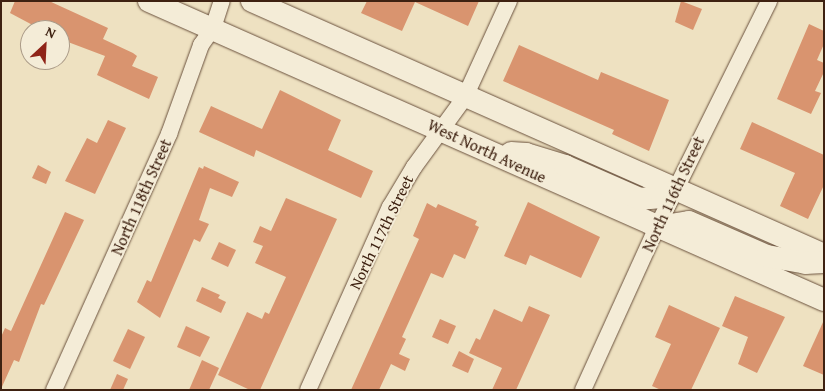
<!DOCTYPE html>
<html>
<head>
<meta charset="utf-8">
<style>
  body { margin:0 }
  #map { position:relative; width:825px; height:391px; overflow:hidden; background:#eee1c1; font-family:"Gentium Book Plus",serif }
  div>[style] { position:absolute }
  [style*='--x'] { left:calc(var(--x)*1px); top:calc(var(--y)*1px); width:calc(var(--w)*1px); rotate:calc(var(--a)*1deg) }
  .building>* { inset:0; background:#d9946f }
  .roads { filter:drop-shadow(0 0 1px #6a513d) drop-shadow(0 0 1px #6a513d) }
  .street>* { height:16px; margin:-8px; padding:0 8px; transform-origin:8px; border-radius:8px; background:#f4ecd7 }
  .secondary>* { height:22px; margin:-11px; padding:0 11px; transform-origin:11px; border-radius:11px; background:#f4ecd7 }
  span { translate:-50% -50%; white-space:nowrap; text-align:center; line-height:1.15; -webkit-text-stroke:4px #f4ecd7; paint-order:stroke }
  .street-label { font-size:16px; color:#3e2111 }
  .frame { position:absolute; inset:0; border:2px solid #3e2111; pointer-events:none }
  .north { position:absolute; left:20px; top:20px; width:50px; height:50px; box-sizing:border-box; background:#f4ecd7; border:1px solid #ab9b88; border-radius:50%; rotate:25deg; font-size:14px; font-weight:700; line-height:20px; text-align:center; color:#3e2111 }
  .north::after { content:''; display:block; margin:auto; width:18px; height:22px; background:#8f2418; clip-path:polygon(50% 0,100% 100%,50% 72%,0 100%) }
</style>
</head>
<body>
<div id="map">
  <div class="building">
    <i style="clip-path:polygon(15px 1px,49px 1px,108px 28px,103px 39px,133px 53px,137px 56px,132px 66px,158px 77px,149px 99px,97px 75px,105px 56px,60px 39px,60px 30px,42px 30px,10px 13px)"></i>
    <i style="clip-path:polygon(367px 1px,479px 1px,468px 26px,415px 2px,402px 31px,361px 13px)"></i>
    <i style="clip-path:polygon(681px 1px,702px 9px,693px 30px,675px 22px)"></i>
    <i style="clip-path:polygon(809px 24px,824px 31px,824px 44px,817px 60px,824px 63px,824px 72px,815px 91px,821px 93px,811px 114px,777px 99px)"></i>
    <i style="clip-path:polygon(519px 45px,598px 80px,601px 72px,669px 100px,649px 151px,612px 134px,614px 130px,503px 81px)"></i>
    <i style="clip-path:polygon(280px 90px,341px 120px,328px 150px,373px 171px,361px 198px,256px 150px,254px 157px,199px 132px,211px 106px,262px 129px)"></i>
    <i style="clip-path:polygon(108px 120px,126px 128px,95px 194px,65px 181px,87px 138px,97px 143px)"></i>
    <i style="clip-path:polygon(752px 122px,824px 155px,824px 185px,808px 219px,780px 206px,795px 173px,740px 149px)"></i>
    <i style="clip-path:polygon(38px 165px,51px 172px,46px 184px,32px 178px)"></i>
    <i style="clip-path:polygon(204px 166px,239px 182px,232px 197px,210px 188px,199px 220px,209px 224px,200px 242px,194px 239px,160px 318px,137px 302px,147px 280px,151px 282px,199px 167px,203px 169px)"></i>
    <i style="clip-path:polygon(286px 198px,337px 219px,260px 390px,250px 390px,218px 375px,247px 312px,262px 319px,265px 312px,269px 314px,286px 277px,255px 263px,263px 246px,253px 242px,260px 226px,271px 231px)"></i>
    <i style="clip-path:polygon(528px 202px,600px 237px,581px 278px,530px 255px,526px 265px,504px 256px)"></i>
    <i style="clip-path:polygon(427px 203px,436px 208px,438px 204px,477px 221px,475px 225px,479px 227px,465px 259px,454px 254px,443px 278px,431px 273px,402px 337px,406px 339px,399px 354px,410px 359px,405px 371px,391px 364px,379px 390px,351px 390px,419px 239px,413px 236px)"></i>
    <i style="clip-path:polygon(65px 212px,84px 220px,44px 305px,41px 304px,19px 362px,14px 360px,1px 389px,1px 337px,5px 328px,11px 331px)"></i>
    <i style="clip-path:polygon(219px 242px,236px 250px,228px 267px,211px 259px)"></i>
    <i style="clip-path:polygon(202px 287px,220px 295px,218px 298px,226px 302px,221px 313px,196px 301px)"></i>
    <i style="clip-path:polygon(735px 296px,785px 317px,757px 373px,738px 364px,748px 337px,722px 326px)"></i>
    <i style="clip-path:polygon(669px 305px,720px 328px,691px 390px,661px 390px,652px 386px,671px 344px,655px 337px)"></i>
    <i style="clip-path:polygon(529px 306px,550px 315px,516px 390px,492px 390px,502px 368px,469px 353px,476px 338px,480px 340px,494px 309px,522px 322px)"></i>
    <i style="clip-path:polygon(440px 319px,456px 326px,448px 344px,432px 337px)"></i>
    <i style="clip-path:polygon(824px 320px,824px 375px,803px 366px)"></i>
    <i style="clip-path:polygon(186px 326px,210px 337px,200px 357px,177px 347px)"></i>
    <i style="clip-path:polygon(128px 329px,145px 337px,130px 369px,113px 361px)"></i>
    <i style="clip-path:polygon(459px 351px,474px 359px,468px 373px,452px 366px)"></i>
    <i style="clip-path:polygon(202px 360px,219px 368px,209px 390px,189px 390px)"></i>
    <i style="clip-path:polygon(117px 374px,128px 379px,123px 390px,110px 390px)"></i>
  </div>
  <div class="roads">
    <div class="street">
      <i style="--x:54;--y:390;--w:281;--a:-65.8"></i>
      <i style="--x:169;--y:134;--w:95;--a:-70.2"></i>
      <i style="--x:201;--y:45;--w:21;--a:-55"></i>
      <i style="--x:213;--y:28;--w:28;--a:-72"></i>
      <i style="--x:308;--y:390;--w:201;--a:-65.9"></i>
      <i style="--x:390;--y:207;--w:47;--a:-59"></i>
      <i style="--x:414;--y:167;--w:87;--a:-53.9"></i>
      <i style="--x:465;--y:97;--w:106;--a:-65.4"></i>
      <i style="--x:583;--y:390;--w:179;--a:-65.6"></i>
      <i style="--x:657;--y:227;--w:252;--a:-63.6"></i>
    </div>
    <div class="secondary">
      <i style="--x:149;--y:1;--w:738;--a:23.89"></i>
      <i style="--x:252;--y:1;--w:626;--a:23.94"></i>
      <i style="--x:511;--y:153;--w:15;--a:4"></i>
      <i style="--x:526;--y:154;--w:41;--a:17.1"></i>
      <i style="--x:565;--y:166;--w:82;--a:23.7"></i>
      <i style="--x:640;--y:199;--w:22;--a:-5"></i>
      <i style="--x:662;--y:197;--w:15;--a:-28"></i>
      <i style="--x:658;--y:227;--w:31;--a:-9"></i>
      <i style="--x:689;--y:222;--w:85;--a:23.6"></i>
      <i style="--x:767;--y:256;--w:39;--a:10"></i>
      <i style="--x:805;--y:263;--w:19;--a:-3"></i>
    </div>
  </div>
  <div class="street-label">
    <span style="left:487px;top:151px;rotate:25deg">West North Avenue</span>
    <span style="left:673px;top:194px;rotate:-65deg">North 116th Street</span>
    <span style="left:141px;top:197px;rotate:-66deg">North 118th Street</span>
    <span style="left:381px;top:232px;rotate:-64deg">North 117th Street</span>
  </div>
  <div class="frame"></div>
  <div class="north">N</div>
</div>
</body>
</html>
